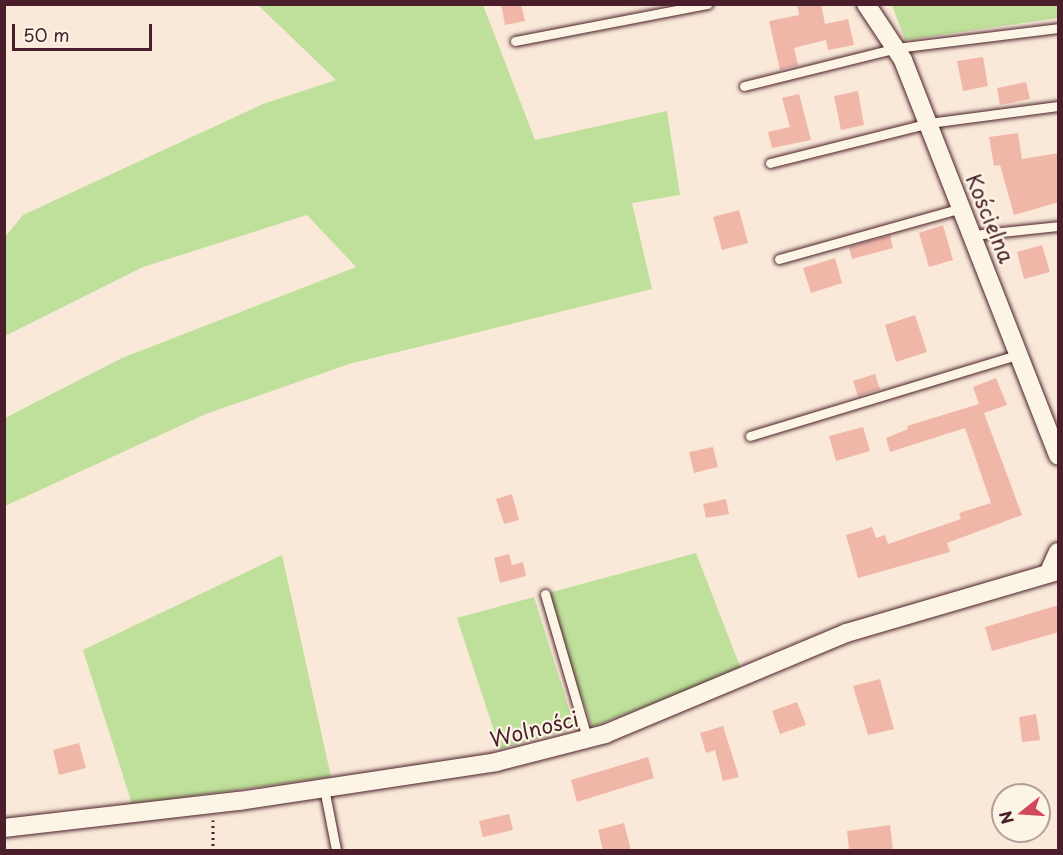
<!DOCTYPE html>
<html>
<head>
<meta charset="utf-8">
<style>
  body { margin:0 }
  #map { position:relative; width:1063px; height:855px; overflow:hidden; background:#fae9d9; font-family:"Playpen Sans",sans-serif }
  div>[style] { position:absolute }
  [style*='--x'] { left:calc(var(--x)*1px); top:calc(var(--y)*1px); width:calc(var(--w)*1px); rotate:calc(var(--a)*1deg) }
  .green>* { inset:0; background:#bee09a }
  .building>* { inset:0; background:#f0b7a9 }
  .path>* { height:3px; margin-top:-1.5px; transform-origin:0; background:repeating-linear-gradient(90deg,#4a1f2b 0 1.5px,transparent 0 6px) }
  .roads { filter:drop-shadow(0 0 2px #4a1f2b) drop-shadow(0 0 2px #4a1f2b) }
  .lane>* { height:9px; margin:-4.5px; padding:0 4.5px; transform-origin:4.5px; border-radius:4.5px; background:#fcf5e5 }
  .street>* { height:18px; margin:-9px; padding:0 9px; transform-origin:9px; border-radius:9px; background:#fcf5e5 }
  span { translate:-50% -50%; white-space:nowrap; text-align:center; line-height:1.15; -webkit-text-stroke:4.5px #fcf5e5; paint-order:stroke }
  .street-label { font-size:21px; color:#4a1f2b }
  .frame { position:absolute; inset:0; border:6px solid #4a1f2b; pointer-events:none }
  .north { position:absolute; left:991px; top:783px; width:60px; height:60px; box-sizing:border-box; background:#fcf5e5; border:2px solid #b59f9b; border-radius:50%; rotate:253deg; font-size:16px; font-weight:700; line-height:24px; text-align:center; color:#4a1f2b }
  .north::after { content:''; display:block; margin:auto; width:21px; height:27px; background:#d1495b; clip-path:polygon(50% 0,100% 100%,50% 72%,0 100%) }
  .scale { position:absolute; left:12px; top:24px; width:140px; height:27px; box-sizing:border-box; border:3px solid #4a1f2b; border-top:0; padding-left:8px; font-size:18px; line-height:21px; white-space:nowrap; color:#4a1f2b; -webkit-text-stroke:4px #fcf5e5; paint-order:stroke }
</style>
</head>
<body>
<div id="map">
  <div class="green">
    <i style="clip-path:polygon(258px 5px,483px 5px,535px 140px,667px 111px,680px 195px,632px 203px,652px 289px,349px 364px,206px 414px,5px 506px,5px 418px,122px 358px,356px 267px,307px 215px,143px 267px,5px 336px,5px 237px,23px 215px,263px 104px,336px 80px)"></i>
    <i style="clip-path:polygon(892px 5px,1058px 5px,1058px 18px,905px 40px)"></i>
    <i style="clip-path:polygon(696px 553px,741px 669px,592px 727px,545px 594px)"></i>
    <i style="clip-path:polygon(282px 555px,331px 777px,132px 804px,83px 650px)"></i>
    <i style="clip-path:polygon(534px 597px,575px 728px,500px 749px,457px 618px)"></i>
  </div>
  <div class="building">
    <i style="clip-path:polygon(501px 4px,521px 4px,525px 21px,505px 25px)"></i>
    <i style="clip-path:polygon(797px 4px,821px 4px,825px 24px,848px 19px,854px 45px,828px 50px,826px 40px,794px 48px,798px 65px,780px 70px,769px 21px,799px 15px)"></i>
    <i style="clip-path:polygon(983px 57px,988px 86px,963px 91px,957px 61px)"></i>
    <i style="clip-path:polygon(1026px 82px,1030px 99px,1000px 105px,997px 88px)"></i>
    <i style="clip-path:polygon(858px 91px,864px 125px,841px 130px,834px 96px)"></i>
    <i style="clip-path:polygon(799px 94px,811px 140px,772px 148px,768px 132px,790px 127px,782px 98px)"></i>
    <i style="clip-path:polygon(1018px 133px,1022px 159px,1059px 153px,1059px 202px,1014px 215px,1000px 165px,994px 166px,989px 137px)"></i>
    <i style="clip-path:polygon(739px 210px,748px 243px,722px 250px,713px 217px)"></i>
    <i style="clip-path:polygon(943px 225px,953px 260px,929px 267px,919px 233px)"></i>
    <i style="clip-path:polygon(890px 235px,893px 248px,852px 259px,849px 247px)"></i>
    <i style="clip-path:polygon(1042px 245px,1050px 272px,1024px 279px,1017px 252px)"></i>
    <i style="clip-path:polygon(835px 258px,842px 283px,811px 293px,803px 268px)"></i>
    <i style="clip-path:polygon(915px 315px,927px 352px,896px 362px,885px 325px)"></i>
    <i style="clip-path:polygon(875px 374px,880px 389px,858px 396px,853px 381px)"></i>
    <i style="clip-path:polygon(996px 378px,1007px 405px,984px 413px,1022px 515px,947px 543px,950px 552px,858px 578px,846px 535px,872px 527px,876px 538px,885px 535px,888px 544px,961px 519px,959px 513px,991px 503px,965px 428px,890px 452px,886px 438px,908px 429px,907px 426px,979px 404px,973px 387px)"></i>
    <i style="clip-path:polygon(863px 427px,870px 451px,836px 461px,829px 436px)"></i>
    <i style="clip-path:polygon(713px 447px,718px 467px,694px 473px,689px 452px)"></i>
    <i style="clip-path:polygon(512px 494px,519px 520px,504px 524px,496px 499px)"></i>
    <i style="clip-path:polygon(726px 499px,729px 514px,706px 518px,703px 504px)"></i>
    <i style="clip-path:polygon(509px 554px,512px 565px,523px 562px,526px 576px,500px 583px,494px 558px)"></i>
    <i style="clip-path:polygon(1059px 605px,1059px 632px,992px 651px,985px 627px)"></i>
    <i style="clip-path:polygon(880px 679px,894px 729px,868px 735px,853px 686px)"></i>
    <i style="clip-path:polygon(797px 702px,806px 725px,780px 734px,772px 711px)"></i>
    <i style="clip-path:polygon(1036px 714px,1040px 740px,1022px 742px,1019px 717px)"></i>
    <i style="clip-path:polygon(723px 726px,739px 777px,723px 781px,715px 750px,706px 753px,700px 733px)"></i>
    <i style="clip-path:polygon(79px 743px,86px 768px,59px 775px,53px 750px)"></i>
    <i style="clip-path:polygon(648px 757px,654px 778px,577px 802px,571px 780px)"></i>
    <i style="clip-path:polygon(509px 814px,513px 830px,483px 837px,479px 821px)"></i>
    <i style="clip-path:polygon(624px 823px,631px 850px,603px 850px,598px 830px)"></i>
    <i style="clip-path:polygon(890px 825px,893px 850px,849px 850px,847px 831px)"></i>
  </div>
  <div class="path">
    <i style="--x:213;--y:820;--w:30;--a:90"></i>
  </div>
  <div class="roads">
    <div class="lane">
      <i style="--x:515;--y:41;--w:196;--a:-10.9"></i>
      <i style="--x:744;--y:86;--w:157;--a:-14"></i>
      <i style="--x:896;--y:48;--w:163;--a:-7"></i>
      <i style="--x:770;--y:163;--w:164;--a:-14.1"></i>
      <i style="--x:929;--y:123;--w:130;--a:-7.5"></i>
      <i style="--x:973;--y:235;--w:85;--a:-6"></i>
      <i style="--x:779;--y:259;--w:190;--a:-15.6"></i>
      <i style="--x:750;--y:436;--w:282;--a:-16.9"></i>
      <i style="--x:545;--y:594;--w:150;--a:73.7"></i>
      <i style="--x:324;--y:788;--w:63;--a:79"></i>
    </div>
    <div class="street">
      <i style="--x:866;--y:4;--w:67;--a:56.5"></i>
      <i style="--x:903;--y:60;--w:425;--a:68.6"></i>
      <i style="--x:1049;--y:572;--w:22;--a:-66"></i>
      <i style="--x:4;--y:828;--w:237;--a:-6.6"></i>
      <i style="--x:239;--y:801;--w:260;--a:-8.6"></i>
      <i style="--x:496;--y:762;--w:113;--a:-14.4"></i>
      <i style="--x:605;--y:734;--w:261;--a:-22.7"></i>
      <i style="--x:846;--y:633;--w:221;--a:-16.3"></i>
    </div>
  </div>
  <div class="street-label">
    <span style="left:991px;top:218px;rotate:68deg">Kościelna</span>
    <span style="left:534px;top:728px;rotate:-14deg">Wolności</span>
  </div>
  <div class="frame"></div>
  <div class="north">N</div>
  <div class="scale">50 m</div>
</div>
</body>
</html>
